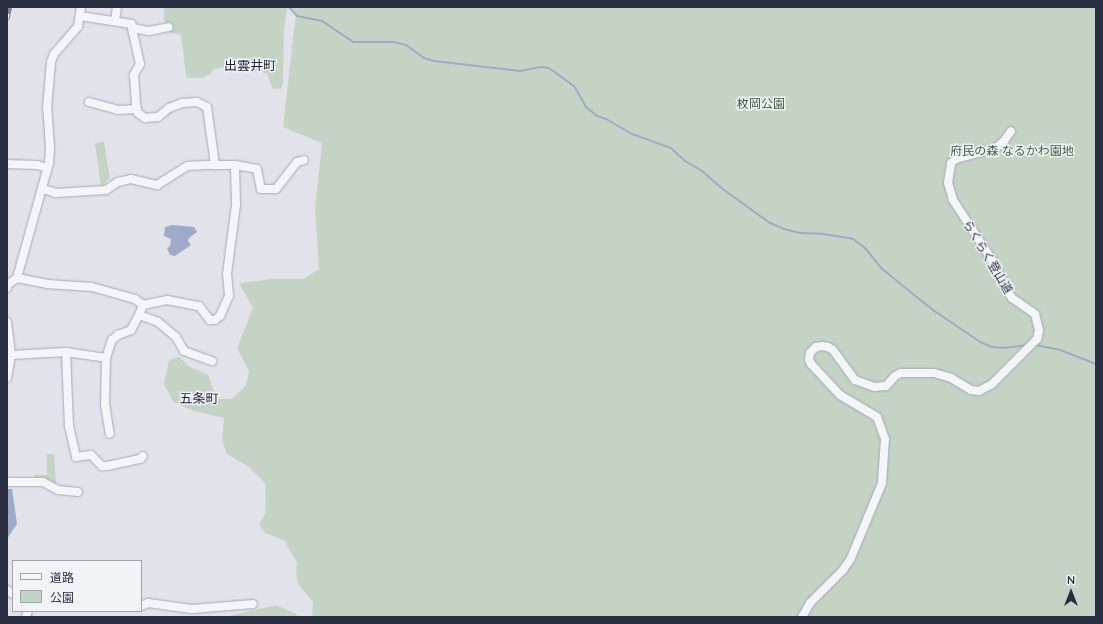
<!DOCTYPE html>
<html>
<head>
<meta charset="utf-8">
<style>
  body { margin:0 }
  #map { position:relative; width:1103px; height:624px; overflow:hidden; background:#e2e3ea; font-family:Quicksand,"Noto Sans JP",sans-serif }
  div>[style] { position:absolute }
  [style*='--x'] { left:calc(var(--x)*1px); top:calc(var(--y)*1px); width:calc(var(--w)*1px); rotate:calc(var(--a)*1deg) }
  .green>* { inset:0; background:#c4d3c3 }
  .water>* { inset:0; background:#9eaac8 }
  .stream>* { height:2px; margin:-1px; padding:0 1px; transform-origin:1px; border-radius:1px; background:#9eaac8 }
  .roads { filter:drop-shadow(0 0 1px #a7a9b4) drop-shadow(0 0 1px #a7a9b4) }
  .minor>* { height:8px; margin:-4px; padding:0 4px; transform-origin:4px; border-radius:4px; background:#f4f5f8 }
  .rail>* { height:3.5px; margin-top:-1.75px; transform-origin:0; background:repeating-linear-gradient(90deg,#f1f3f7 0 6px,#7c8093 0 12px); box-sizing:border-box; border-block:1px solid #7c8093 }
  span { translate:-50% -50%; white-space:nowrap; text-align:center; line-height:1.15; -webkit-text-stroke:3px #f1f3f7; paint-order:stroke }
  .park-label { font-size:12px; color:#385c39 }
  .street-label { font-size:12px; color:#2a2e41 }
  .neighbourhood-label { font-size:13px; color:#1c1f32 }
  .frame { position:absolute; inset:0; border:8px solid #2a2e41; pointer-events:none }
  .legend { position:absolute; left:12px; top:560px; width:130px; height:52px; box-sizing:border-box; background:#f1f3f7; border:1px solid #a1a4ae; margin:0; padding:5px 7px; list-style:none; font-size:12px; color:#2a2e41 }
  .legend li { display:flex; align-items:center; gap:8px; height:20px }
  .legend b { width:20px; border:1px solid #a1a4ae }
  .north { position:absolute; left:1051px; top:572px; width:40px; height:40px; -webkit-text-stroke:3px #f1f3f7; paint-order:stroke; rotate:0deg; font-size:11px; font-weight:700; line-height:16px; text-align:center; color:#2a2e41 }
  .north::after { content:''; display:block; margin:auto; width:14px; height:18px; background:#2a2e41; clip-path:polygon(50% 0,100% 100%,50% 72%,0 100%) }
</style>
</head>
<body>
<div id="map">
  <div class="green">
    <i style="clip-path:polygon(164px 7px,287px 7px,284px 31px,283px 84px,281px 88px,273px 89px,267px 74px,261px 71px,240px 71px,234px 66px,213px 69px,211px 74px,202px 78px,188px 78px,186px 76px,181px 35px,169px 32px,164px 19px)"></i>
    <i style="clip-path:polygon(291px 7px,1096px 7px,1096px 617px,312px 617px,313px 602px,298px 584px,296px 571px,297px 563px,285px 541px,265px 533px,259px 524px,265px 514px,266px 495px,265px 483px,249px 467px,227px 454px,222px 440px,224px 418px,194px 411px,173px 402px,164px 384px,169px 360px,179px 357px,190px 367px,208px 375px,217px 399px,232px 399px,246px 385px,249px 371px,237px 348px,253px 308px,239px 283px,272px 279px,303px 279px,319px 269px,315px 208px,322px 143px,283px 127px,296px 13px)"></i>
    <i style="clip-path:polygon(104px 142px,110px 178px,101px 187px,95px 143px)"></i>
    <i style="clip-path:polygon(47px 454px,54px 454px,56px 485px,35px 481px,34px 475px,47px 475px)"></i>
    <i style="clip-path:polygon(276px 605px,296px 614px,298px 617px,225px 617px)"></i>
  </div>
  <div class="water">
    <i style="clip-path:polygon(172px 225px,194px 227px,197px 232px,189px 238px,188px 241px,191px 245px,175px 256px,170px 255px,167px 248px,170px 246px,171px 239px,164px 236px,165px 227px)"></i>
    <i style="clip-path:polygon(7px 489px,12px 489px,17px 524px,7px 539px)"></i>
  </div>
  <div class="stream">
    <i style="--x:289;--y:7;--w:12;--a:48"></i>
    <i style="--x:297;--y:16;--w:25;--a:11"></i>
    <i style="--x:322;--y:21;--w:37;--a:34"></i>
    <i style="--x:353;--y:42;--w:41;--a:0"></i>
    <i style="--x:394;--y:42;--w:12;--a:14"></i>
    <i style="--x:406;--y:45;--w:22;--a:36"></i>
    <i style="--x:424;--y:58;--w:10;--a:17"></i>
    <i style="--x:434;--y:61;--w:87;--a:6.6"></i>
    <i style="--x:520;--y:71;--w:21;--a:-11"></i>
    <i style="--x:541;--y:67;--w:8;--a:7"></i>
    <i style="--x:549;--y:68;--w:31;--a:36"></i>
    <i style="--x:574;--y:86;--w:24;--a:60"></i>
    <i style="--x:586;--y:107;--w:14;--a:39"></i>
    <i style="--x:597;--y:116;--w:9;--a:18"></i>
    <i style="--x:606;--y:119;--w:30;--a:30"></i>
    <i style="--x:632;--y:134;--w:41;--a:19.7"></i>
    <i style="--x:671;--y:148;--w:19;--a:43"></i>
    <i style="--x:685;--y:161;--w:20;--a:30"></i>
    <i style="--x:702;--y:171;--w:29;--a:41"></i>
    <i style="--x:724;--y:190;--w:57;--a:35.7"></i>
    <i style="--x:770;--y:223;--w:15;--a:23"></i>
    <i style="--x:784;--y:229;--w:16;--a:14"></i>
    <i style="--x:800;--y:233;--w:23;--a:2"></i>
    <i style="--x:823;--y:234;--w:30;--a:9"></i>
    <i style="--x:853;--y:239;--w:15;--a:37"></i>
    <i style="--x:865;--y:248;--w:26;--a:51"></i>
    <i style="--x:881;--y:268;--w:22;--a:39"></i>
    <i style="--x:898;--y:282;--w:45;--a:38.7"></i>
    <i style="--x:933;--y:310;--w:57;--a:34.2"></i>
    <i style="--x:980;--y:342;--w:13;--a:23"></i>
    <i style="--x:992;--y:347;--w:11;--a:5"></i>
    <i style="--x:1003;--y:348;--w:25;--a:-7"></i>
    <i style="--x:1035;--y:345;--w:25;--a:11"></i>
    <i style="--x:1060;--y:350;--w:39;--a:21"></i>
  </div>
  <div class="roads">
    <div class="minor">
      <i style="--x:80;--y:16;--w:52;--a:8.9"></i>
      <i style="--x:131;--y:24;--w:41;--a:77.3"></i>
      <i style="--x:140;--y:64;--w:13;--a:119"></i>
      <i style="--x:134;--y:75;--w:32;--a:86"></i>
      <i style="--x:136;--y:107;--w:6;--a:72"></i>
      <i style="--x:138;--y:113;--w:9;--a:36"></i>
      <i style="--x:145;--y:118;--w:13;--a:-4"></i>
      <i style="--x:158;--y:117;--w:14;--a:-39"></i>
      <i style="--x:169;--y:108;--w:14;--a:-21"></i>
      <i style="--x:182;--y:103;--w:15;--a:-4"></i>
      <i style="--x:197;--y:102;--w:11;--a:27"></i>
      <i style="--x:207;--y:107;--w:59;--a:82.1"></i>
      <i style="--x:115;--y:21;--w:14;--a:-82"></i>
      <i style="--x:133;--y:28;--w:16;--a:11"></i>
      <i style="--x:149;--y:31;--w:20;--a:-11"></i>
      <i style="--x:89;--y:102;--w:30;--a:15"></i>
      <i style="--x:118;--y:110;--w:19;--a:-3"></i>
      <i style="--x:7;--y:164;--w:30;--a:2"></i>
      <i style="--x:37;--y:165;--w:11;--a:15"></i>
      <i style="--x:43;--y:189;--w:14;--a:17"></i>
      <i style="--x:56;--y:193;--w:50;--a:-3.4"></i>
      <i style="--x:106;--y:190;--w:14;--a:-34"></i>
      <i style="--x:118;--y:182;--w:13;--a:-13"></i>
      <i style="--x:131;--y:179;--w:27;--a:13"></i>
      <i style="--x:157;--y:185;--w:36;--a:-32"></i>
      <i style="--x:188;--y:166;--w:18;--a:-3"></i>
      <i style="--x:206;--y:165;--w:29;--a:0"></i>
      <i style="--x:235;--y:165;--w:22;--a:10"></i>
      <i style="--x:257;--y:169;--w:20;--a:79"></i>
      <i style="--x:261;--y:189;--w:15;--a:0"></i>
      <i style="--x:276;--y:189;--w:34;--a:-52"></i>
      <i style="--x:297;--y:162;--w:7;--a:-16"></i>
      <i style="--x:17;--y:278;--w:31;--a:11"></i>
      <i style="--x:47;--y:284;--w:45;--a:3.8"></i>
      <i style="--x:92;--y:287;--w:45;--a:15.6"></i>
      <i style="--x:135;--y:299;--w:10;--a:37"></i>
      <i style="--x:7;--y:288;--w:3;--a:-90"></i>
      <i style="--x:7;--y:285;--w:12;--a:-35"></i>
      <i style="--x:17;--y:278;--w:119;--a:-74.5"></i>
      <i style="--x:49;--y:163;--w:16;--a:-86"></i>
      <i style="--x:50;--y:147;--w:39;--a:-94"></i>
      <i style="--x:47;--y:108;--w:46;--a:-85"></i>
      <i style="--x:51;--y:62;--w:9;--a:-69"></i>
      <i style="--x:54;--y:54;--w:37;--a:-49"></i>
      <i style="--x:78;--y:26;--w:19;--a:-81"></i>
      <i style="--x:139;--y:315;--w:11;--a:-68"></i>
      <i style="--x:143;--y:305;--w:25;--a:-12"></i>
      <i style="--x:167;--y:300;--w:33;--a:11"></i>
      <i style="--x:199;--y:306;--w:18;--a:52"></i>
      <i style="--x:210;--y:320;--w:5;--a:0"></i>
      <i style="--x:215;--y:320;--w:6;--a:-39"></i>
      <i style="--x:220;--y:316;--w:22;--a:-66"></i>
      <i style="--x:229;--y:296;--w:22;--a:-95"></i>
      <i style="--x:227;--y:274;--w:70;--a:-82.6"></i>
      <i style="--x:236;--y:205;--w:40;--a:-91.4"></i>
      <i style="--x:7;--y:322;--w:33;--a:83"></i>
      <i style="--x:11;--y:355;--w:23;--a:100"></i>
      <i style="--x:66;--y:352;--w:74;--a:87.7"></i>
      <i style="--x:69;--y:426;--w:32;--a:77"></i>
      <i style="--x:76;--y:457;--w:15;--a:-8"></i>
      <i style="--x:91;--y:455;--w:16;--a:45"></i>
      <i style="--x:102;--y:466;--w:5;--a:0"></i>
      <i style="--x:107;--y:466;--w:34;--a:-12"></i>
      <i style="--x:140;--y:459;--w:4;--a:-45"></i>
      <i style="--x:11;--y:355;--w:55;--a:-3.1"></i>
      <i style="--x:66;--y:352;--w:40;--a:8.5"></i>
      <i style="--x:106;--y:358;--w:19;--a:-72"></i>
      <i style="--x:112;--y:340;--w:8;--a:-40"></i>
      <i style="--x:118;--y:335;--w:14;--a:-21"></i>
      <i style="--x:131;--y:330;--w:17;--a:-62"></i>
      <i style="--x:139;--y:315;--w:20;--a:20"></i>
      <i style="--x:158;--y:322;--w:23;--a:40"></i>
      <i style="--x:176;--y:337;--w:16;--a:60"></i>
      <i style="--x:184;--y:351;--w:30;--a:20"></i>
      <i style="--x:106;--y:358;--w:46;--a:91.2"></i>
      <i style="--x:105;--y:404;--w:30;--a:81"></i>
      <i style="--x:7;--y:482;--w:36;--a:0"></i>
      <i style="--x:43;--y:482;--w:17;--a:28"></i>
      <i style="--x:58;--y:490;--w:20;--a:6"></i>
      <i style="--x:7;--y:590;--w:7;--a:34"></i>
      <i style="--x:141;--y:606;--w:8;--a:-23"></i>
      <i style="--x:148;--y:603;--w:44;--a:7.8"></i>
      <i style="--x:192;--y:609;--w:61;--a:-4.7"></i>
      <i style="--x:26;--y:617;--w:6;--a:-72"></i>
      <i style="--x:802;--y:617;--w:16;--a:-60"></i>
      <i style="--x:810;--y:603;--w:47;--a:-45"></i>
      <i style="--x:843;--y:570;--w:14;--a:-56"></i>
      <i style="--x:851;--y:558;--w:81;--a:-67.5"></i>
      <i style="--x:882;--y:483;--w:44;--a:-86.1"></i>
      <i style="--x:885;--y:439;--w:23;--a:-110"></i>
      <i style="--x:877;--y:417;--w:43;--a:-149.3"></i>
      <i style="--x:840;--y:395;--w:42;--a:-133.1"></i>
      <i style="--x:811;--y:364;--w:5;--a:-112"></i>
      <i style="--x:809;--y:359;--w:6;--a:-81"></i>
      <i style="--x:810;--y:353;--w:8;--a:-45"></i>
      <i style="--x:816;--y:347;--w:6;--a:-9"></i>
      <i style="--x:822;--y:346;--w:6;--a:9"></i>
      <i style="--x:828;--y:347;--w:6;--a:31"></i>
      <i style="--x:833;--y:350;--w:37;--a:54"></i>
      <i style="--x:855;--y:380;--w:20;--a:20"></i>
      <i style="--x:874;--y:387;--w:12;--a:-5"></i>
      <i style="--x:886;--y:386;--w:13;--a:-48"></i>
      <i style="--x:895;--y:376;--w:7;--a:-27"></i>
      <i style="--x:901;--y:373;--w:33;--a:0"></i>
      <i style="--x:934;--y:373;--w:18;--a:16"></i>
      <i style="--x:951;--y:378;--w:23;--a:31"></i>
      <i style="--x:971;--y:390;--w:8;--a:7"></i>
      <i style="--x:979;--y:391;--w:15;--a:-28"></i>
      <i style="--x:992;--y:384;--w:64;--a:-45"></i>
      <i style="--x:1037;--y:339;--w:9;--a:-77"></i>
      <i style="--x:1039;--y:330;--w:16;--a:-104"></i>
      <i style="--x:1035;--y:314;--w:28;--a:-145"></i>
      <i style="--x:1012;--y:298;--w:7;--a:-124"></i>
      <i style="--x:1008;--y:292;--w:36;--a:-117"></i>
      <i style="--x:992;--y:260;--w:72;--a:-123"></i>
      <i style="--x:953;--y:200;--w:18;--a:-106"></i>
      <i style="--x:948;--y:183;--w:20;--a:-81"></i>
      <i style="--x:951;--y:163;--w:6;--a:-39"></i>
      <i style="--x:956;--y:159;--w:41;--a:-15.4"></i>
      <i style="--x:996;--y:148;--w:11;--a:-41"></i>
      <i style="--x:1004;--y:141;--w:12;--a:-55"></i>
    </div>
  </div>
  <div class="rail">
    <i style="--x:7;--y:20;--w:13;--a:-77"></i>
  </div>
  <div class="park-label">
    <span style="left:761px;top:104px">枚岡公園</span>
    <span style="left:1012px;top:151px">府民の森 なるかわ園地</span>
  </div>
  <div class="street-label">
    <span style="left:988px;top:257px;rotate:59deg">らくらく登山道</span>
  </div>
  <div class="neighbourhood-label">
    <span style="left:250px;top:65px">出雲井町</span>
    <span style="left:199px;top:398px">五条町</span>
  </div>
  <div class="frame"></div>
  <ul class="legend">
  <li><b style="height:5px;background:#f4f5f8"></b>道路</li>
  <li><b style="height:11px;background:#c4d3c3"></b>公園</li>
  </ul>
  <div class="north">N</div>
</div>
</body>
</html>
